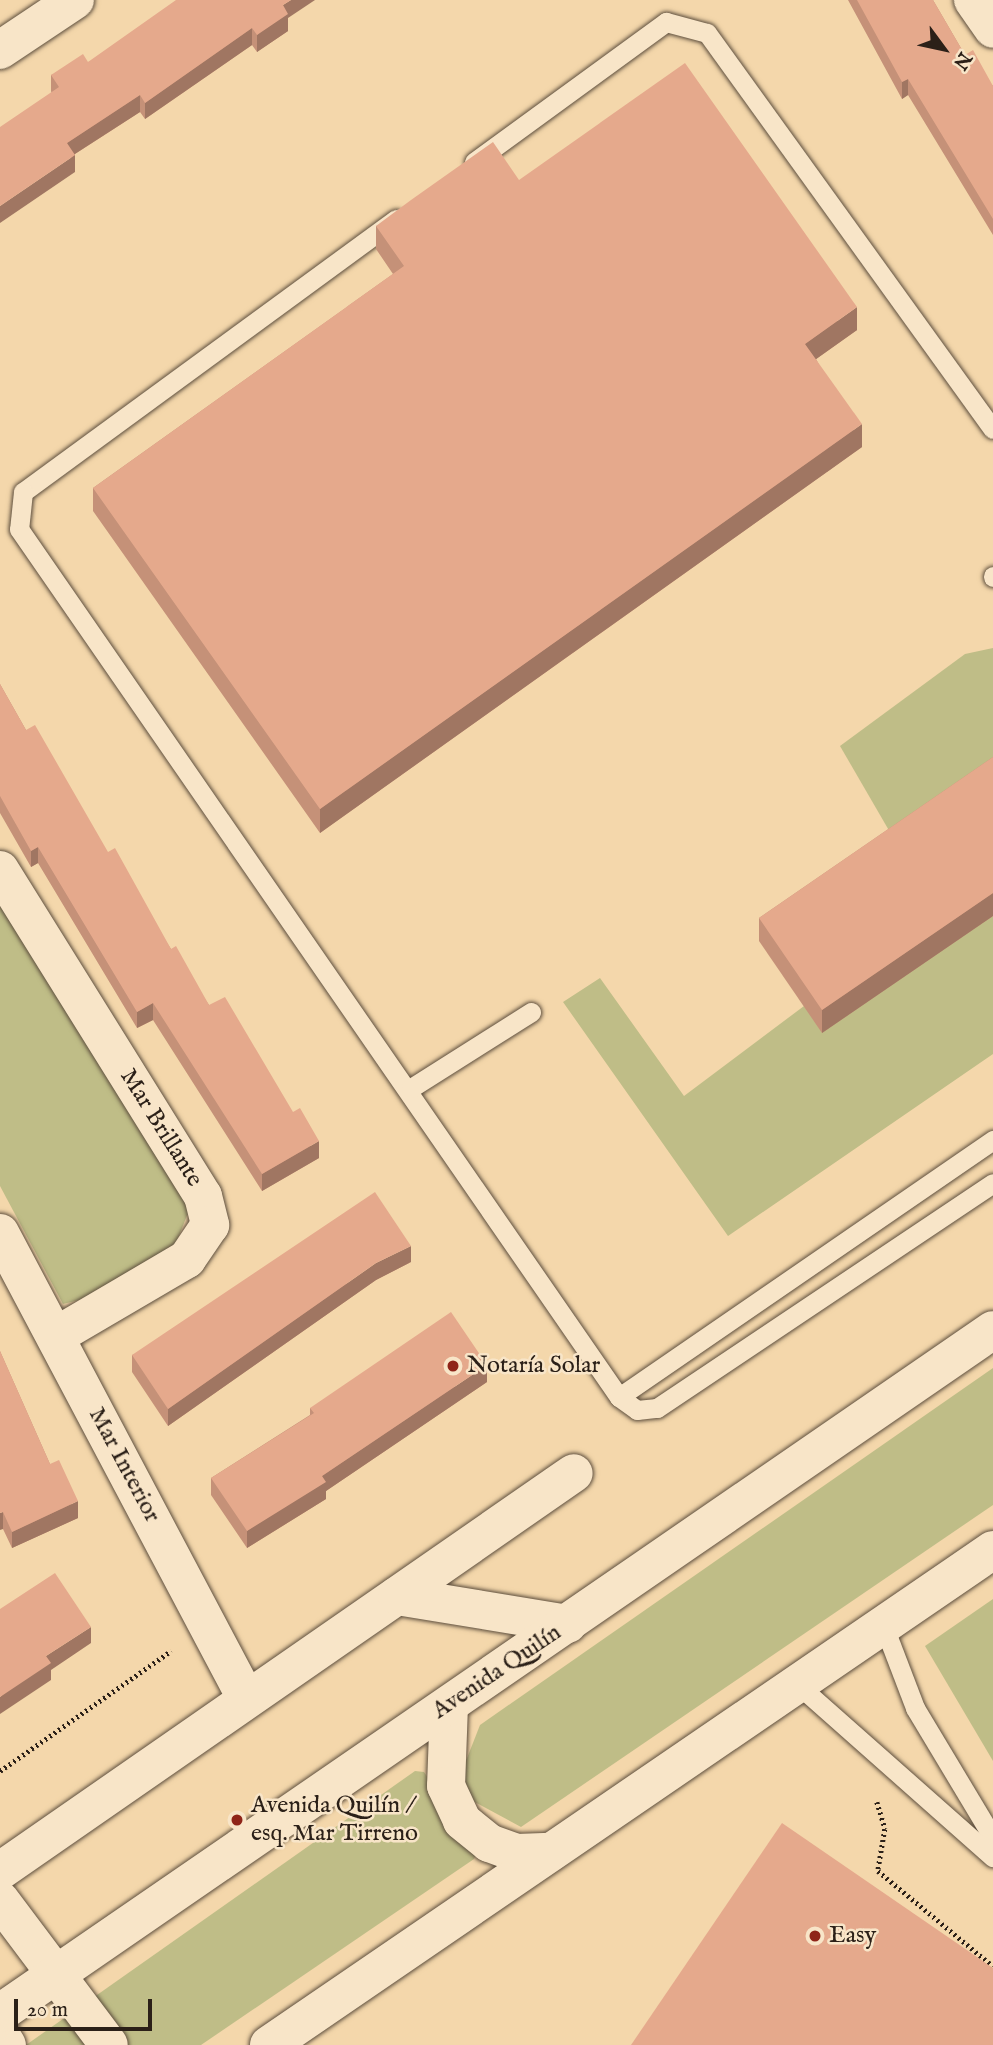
<!DOCTYPE html>
<html>
<head>
<meta charset="utf-8">
<style>
  body { margin:0 }
  #map { position:relative; width:993px; height:2045px; overflow:hidden; background:#f4d7ab; font-family:"IM FELL English",serif }
  div>[style] { position:absolute }
  [style*='--x'] { left:calc(var(--x)*1px); top:calc(var(--y)*1px); width:calc(var(--w)*1px); rotate:calc(var(--a)*1deg) }
  .green>* { inset:0; background:#bfbd87 }
  .path>* { height:4.5px; margin-top:-2.25px; transform-origin:0; background:repeating-linear-gradient(90deg,#2b2018 0 2px,transparent 0 5.5px) }
  .roads { filter:drop-shadow(0 0 2px #5d4e3d) drop-shadow(0 0 2px #5d4e3d) }
  .service>* { height:19px; margin:-9.5px; padding:0 9.5px; transform-origin:9.5px; border-radius:9.5px; background:#f8e5c8 }
  .minor>* { height:38px; margin:-19px; padding:0 19px; transform-origin:19px; border-radius:19px; background:#f8e5c8 }
  .secondary>* { height:38px; margin:-19px; padding:0 19px; transform-origin:19px; border-radius:19px; background:#f8e5c8 }
  .wall>* { inset:0; background:#c59178 }
  .shaded-wall>* { inset:0; background:#a07662 }
  .building>* { inset:0; background:#e5a98c }
  .dots>* { width:19px; height:19px; translate:-50% -50%; box-sizing:border-box; border:4px solid #f8e5c8; border-radius:50% }
  span { translate:-50% -50%; white-space:nowrap; text-align:center; line-height:1.15; -webkit-text-stroke:5px #f8e5c8; paint-order:stroke }
  .street-label { font-size:24px; color:#2b2018 }
  .poi-label { font-size:24px; color:#2b2018 }
  .left { translate:0 -50%; text-align:left }
  .north { position:absolute; left:909px; top:14px; width:70px; height:70px; -webkit-text-stroke:5px #f8e5c8; paint-order:stroke; rotate:123deg; font-size:19px; font-weight:700; line-height:28px; text-align:center; color:#2b2018 }
  .north::after { content:''; display:block; margin:auto; width:24px; height:32px; background:#2b2018; clip-path:polygon(50% 0,100% 100%,50% 72%,0 100%) }
  .scale { position:absolute; left:14px; top:1999px; width:138px; height:32px; box-sizing:border-box; border:4px solid #2b2018; border-top:0; padding-left:9px; font-size:21px; line-height:24px; white-space:nowrap; color:#2b2018; -webkit-text-stroke:5px #f8e5c8; paint-order:stroke }
</style>
</head>
<body>
<div id="map">
  <div class="green">
    <i style="clip-path:polygon(993px 648px,993px 780px,898px 846px,840px 746px,965px 654px)"></i>
    <i style="clip-path:polygon(0 897px,190px 1208px,174px 1248px,95px 1296px,63px 1304px,0 1186px)"></i>
    <i style="clip-path:polygon(993px 916px,993px 1054px,728px 1236px,563px 1002px,600px 978px,684px 1096px,804px 1006px)"></i>
    <i style="clip-path:polygon(993px 1368px,993px 1505px,521px 1827px,471px 1800px,462px 1771px,480px 1725px)"></i>
    <i style="clip-path:polygon(993px 1599px,993px 1761px,925px 1646px)"></i>
    <i style="clip-path:polygon(415px 1771px,424px 1772px,477px 1852px,474px 1859px,201px 2045px,26px 2045px)"></i>
  </div>
  <div class="path">
    <i style="--x:0;--y:1771;--w:209;--a:-35.1"></i>
    <i style="--x:877;--y:1802;--w:28;--a:73"></i>
    <i style="--x:885;--y:1829;--w:43;--a:99.5"></i>
    <i style="--x:878;--y:1871;--w:149;--a:39.6"></i>
  </div>
  <div class="roads">
    <div class="service">
      <i style="--x:474;--y:162;--w:238;--a:-36.1"></i>
      <i style="--x:666;--y:22;--w:42;--a:15"></i>
      <i style="--x:707;--y:33;--w:488;--a:54.2"></i>
      <i style="--x:396;--y:219;--w:462;--a:143.8"></i>
      <i style="--x:23;--y:492;--w:37;--a:96"></i>
      <i style="--x:19;--y:529;--w:1055;--a:55.35"></i>
      <i style="--x:619;--y:1397;--w:22;--a:36"></i>
      <i style="--x:637;--y:1410;--w:20;--a:-6"></i>
      <i style="--x:657;--y:1408;--w:404;--a:-33.8"></i>
      <i style="--x:993;--y:576;--w:1;--a:90"></i>
      <i style="--x:411;--y:1088;--w:142;--a:-32.3"></i>
      <i style="--x:619;--y:1397;--w:454;--a:-34.5"></i>
      <i style="--x:883;--y:1624;--w:90;--a:69.1"></i>
      <i style="--x:915;--y:1708;--w:152;--a:59"></i>
      <i style="--x:796;--y:1683;--w:263;--a:41.5"></i>
    </div>
    <div class="minor">
      <i style="--x:973;--y:0;--w:35;--a:55"></i>
      <i style="--x:0;--y:50;--w:90;--a:-33.7"></i>
      <i style="--x:0;--y:870;--w:384;--a:58.1"></i>
      <i style="--x:203;--y:1196;--w:30;--a:76"></i>
      <i style="--x:210;--y:1225;--w:41;--a:124.1"></i>
      <i style="--x:187;--y:1259;--w:152;--a:149.6"></i>
      <i style="--x:0;--y:1233;--w:526;--a:62.12"></i>
      <i style="--x:0;--y:1871;--w:698;--a:-34.74"></i>
      <i style="--x:0;--y:1900;--w:181;--a:53.1"></i>
      <i style="--x:0;--y:2034;--w:13;--a:58"></i>
    </div>
    <div class="secondary">
      <i style="--x:397;--y:1596;--w:173;--a:9.3"></i>
      <i style="--x:449;--y:1705;--w:81;--a:92.1"></i>
      <i style="--x:446;--y:1786;--w:38;--a:65"></i>
      <i style="--x:462;--y:1821;--w:35;--a:39"></i>
      <i style="--x:489;--y:1843;--w:29;--a:20"></i>
      <i style="--x:516;--y:1853;--w:35;--a:-2"></i>
      <i style="--x:0;--y:2013;--w:1205;--a:-34.52"></i>
      <i style="--x:269;--y:2045;--w:877;--a:-34.36"></i>
    </div>
  </div>
  <div class="wall">
    <i style="clip-path:polygon(848px 0,933px 0,965px 55px,993px 86px,993px 235px,908px 95px,902px 99px)"></i>
    <i style="clip-path:polygon(288px 18px,288px 31px,257px 52px,252px 45px,145px 119px,140px 112px,75px 154px,75px 172px,51px 91px,51px 75px,88px 62px)"></i>
    <i style="clip-path:polygon(519px 180px,857px 330px,816px 359px,862px 447px,320px 833px,93px 511px,93px 488px,393px 274px,376px 249px,376px 226px)"></i>
    <i style="clip-path:polygon(0 684px,26px 730px,171px 949px,209px 1005px,319px 1158px,262px 1191px,153px 1020px,137px 1028px,38px 863px,31px 867px,0 813px)"></i>
    <i style="clip-path:polygon(993px 757px,993px 916px,822px 1033px,759px 941px,759px 918px)"></i>
    <i style="clip-path:polygon(411px 1262px,376px 1280px,168px 1426px,132px 1372px,132px 1355px)"></i>
    <i style="clip-path:polygon(0 1351px,50px 1464px,78px 1518px,12px 1548px,3px 1529px)"></i>
    <i style="clip-path:polygon(487px 1382px,326px 1491px,326px 1499px,247px 1548px,211px 1495px,211px 1478px,310px 1415px,310px 1408px)"></i>
  </div>
  <div class="shaded-wall">
    <i style="clip-path:polygon(291px 0,315px 0,288px 18px,288px 31px,257px 52px,257px 35px,283px 5px)"></i>
    <i style="clip-path:polygon(252px 28px,252px 45px,145px 119px,145px 103px)"></i>
    <i style="clip-path:polygon(908px 79px,908px 95px,902px 99px,902px 82px)"></i>
    <i style="clip-path:polygon(140px 95px,140px 112px,67px 159px,67px 143px)"></i>
    <i style="clip-path:polygon(75px 155px,75px 172px,0 223px,0 206px)"></i>
    <i style="clip-path:polygon(857px 307px,857px 330px,805px 367px,805px 344px)"></i>
    <i style="clip-path:polygon(862px 424px,862px 447px,320px 833px,320px 809px)"></i>
    <i style="clip-path:polygon(38px 847px,38px 863px,31px 867px,31px 851px)"></i>
    <i style="clip-path:polygon(993px 893px,993px 916px,822px 1033px,822px 1010px)"></i>
    <i style="clip-path:polygon(153px 1003px,153px 1020px,137px 1028px,137px 1012px)"></i>
    <i style="clip-path:polygon(319px 1141px,319px 1158px,262px 1191px,262px 1174px)"></i>
    <i style="clip-path:polygon(411px 1246px,411px 1262px,376px 1280px,168px 1426px,168px 1409px,376px 1263px)"></i>
    <i style="clip-path:polygon(487px 1365px,487px 1382px,326px 1491px,326px 1499px,247px 1548px,247px 1531px,322px 1476px)"></i>
    <i style="clip-path:polygon(78px 1501px,78px 1518px,12px 1548px,12px 1532px)"></i>
    <i style="clip-path:polygon(3px 1512px,3px 1529px,0 1530px,0 1513px)"></i>
    <i style="clip-path:polygon(91px 1627px,91px 1643px,51px 1670px,51px 1680px,0 1714px,0 1697px,46px 1656px)"></i>
  </div>
  <div class="building">
    <i style="clip-path:polygon(176px 0,291px 0,283px 5px,288px 14px,257px 35px,252px 28px,145px 103px,140px 95px,67px 143px,75px 155px,0 206px,0 127px,59px 87px,51px 75px,83px 54px,88px 62px)"></i>
    <i style="clip-path:polygon(857px 0,933px 0,965px 55px,973px 50px,993px 86px,993px 219px,908px 79px,902px 82px)"></i>
    <i style="clip-path:polygon(685px 63px,857px 307px,805px 344px,862px 424px,320px 809px,93px 488px,404px 266px,376px 226px,411px 200px,493px 142px,519px 180px)"></i>
    <i style="clip-path:polygon(0 684px,26px 730px,35px 725px,108px 852px,115px 848px,171px 949px,176px 946px,209px 1005px,225px 997px,293px 1112px,300px 1108px,319px 1141px,262px 1174px,153px 1003px,137px 1012px,38px 847px,31px 851px,0 796px)"></i>
    <i style="clip-path:polygon(993px 757px,993px 893px,822px 1010px,759px 918px)"></i>
    <i style="clip-path:polygon(375px 1192px,411px 1246px,376px 1263px,168px 1409px,132px 1355px)"></i>
    <i style="clip-path:polygon(451px 1312px,487px 1365px,322px 1476px,326px 1482px,247px 1531px,211px 1478px,314px 1413px,310px 1408px)"></i>
    <i style="clip-path:polygon(0 1351px,50px 1464px,59px 1460px,78px 1501px,12px 1532px,3px 1512px,0 1513px)"></i>
    <i style="clip-path:polygon(55px 1573px,91px 1627px,46px 1656px,51px 1663px,0 1697px,0 1609px)"></i>
    <i style="clip-path:polygon(782px 1823px,993px 1968px,993px 2045px,631px 2045px)"></i>
  </div>
  <div class="dots">
    <i style="left:453px;top:1366px;background:#8f2418"></i>
    <i style="left:237px;top:1820px;background:#8f2418"></i>
    <i style="left:815px;top:1936px;background:#8f2418"></i>
  </div>
  <div class="street-label">
    <span style="left:161px;top:1128px;rotate:58deg">Mar Brillante</span>
    <span style="left:124px;top:1465px;rotate:62deg">Mar Interior</span>
    <span style="left:497px;top:1672px;rotate:-34deg">Avenida Quilín</span>
  </div>
  <div class="poi-label">
    <span class="left" style="left:467px;top:1366px">Notaría Solar</span>
    <span class="left" style="left:251px;top:1820px">Avenida Quilín /<br>esq. Mar Tirreno</span>
    <span class="left" style="left:829px;top:1936px">Easy</span>
  </div>
  <div class="north">N</div>
  <div class="scale">20 m</div>
</div>
</body>
</html>
